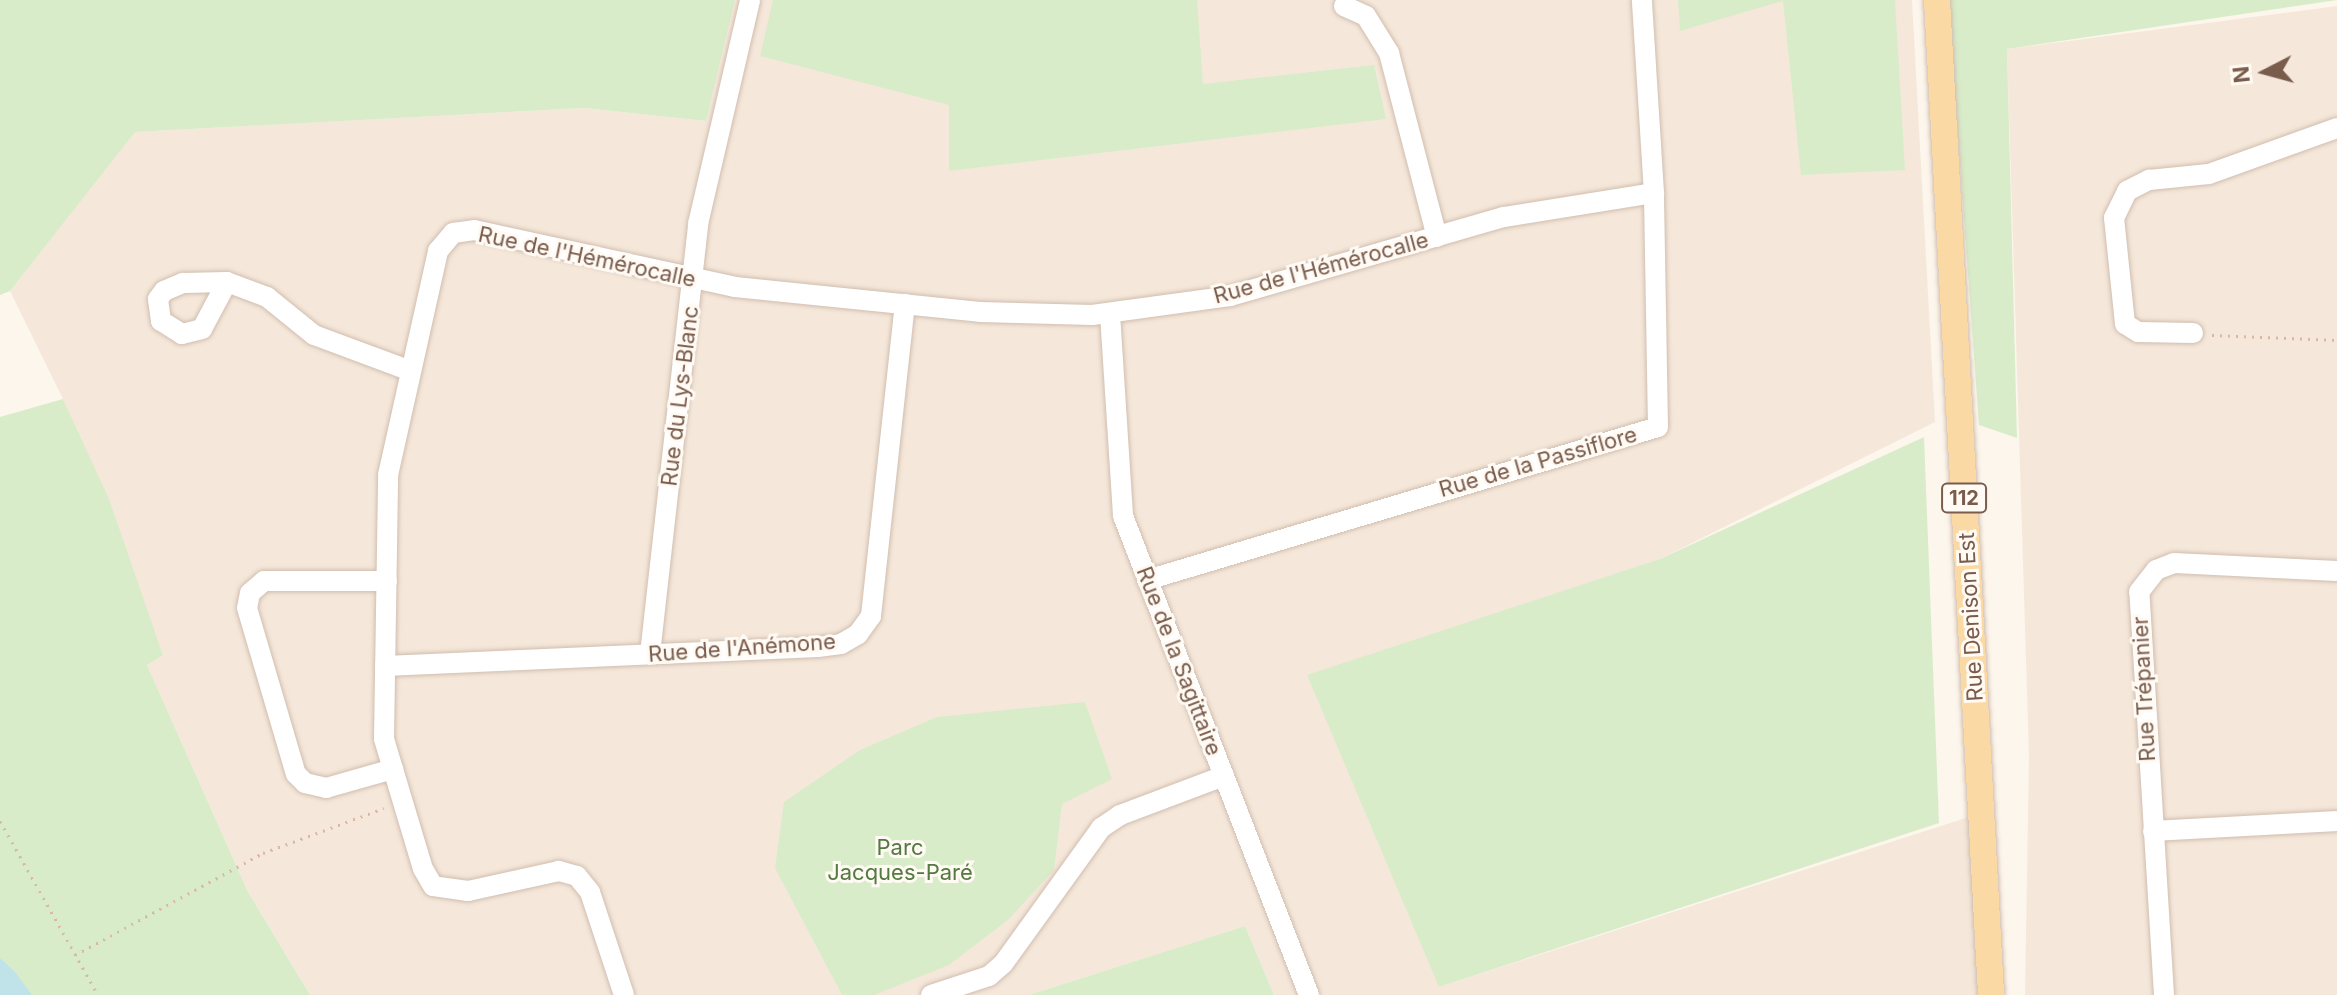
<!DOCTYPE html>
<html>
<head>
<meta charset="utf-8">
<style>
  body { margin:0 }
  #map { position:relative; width:2337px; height:995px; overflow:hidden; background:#fdf6ec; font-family:Inter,sans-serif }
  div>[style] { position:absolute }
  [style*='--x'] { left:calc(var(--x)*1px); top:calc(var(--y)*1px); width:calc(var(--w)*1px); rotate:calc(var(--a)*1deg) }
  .residential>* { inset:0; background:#f5e8da }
  .green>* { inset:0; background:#d8ecc9 }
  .water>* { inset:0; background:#bfe3e8 }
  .path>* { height:3px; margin-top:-1.5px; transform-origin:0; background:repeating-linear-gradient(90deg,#d9b8a5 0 2px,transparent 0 8px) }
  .roads { filter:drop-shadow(0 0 2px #d1beb0) drop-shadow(0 0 2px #d1beb0) }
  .minor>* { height:20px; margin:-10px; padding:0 10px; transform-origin:10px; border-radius:10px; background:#fff }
  .major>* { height:26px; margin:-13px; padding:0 13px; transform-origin:13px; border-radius:13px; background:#fbd9a5 }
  span { translate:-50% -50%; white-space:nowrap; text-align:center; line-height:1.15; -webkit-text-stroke:6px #fffaf3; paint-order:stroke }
  .shield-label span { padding:2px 6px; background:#fffaf3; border:2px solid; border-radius:6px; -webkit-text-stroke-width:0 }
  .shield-label { font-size:20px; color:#7a5c4d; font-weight:700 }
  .street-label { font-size:22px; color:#7a5c4d }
  .park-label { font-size:22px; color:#537a41 }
  .north { position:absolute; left:2225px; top:32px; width:80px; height:80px; -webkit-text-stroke:6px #fffaf3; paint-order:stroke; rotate:264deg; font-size:22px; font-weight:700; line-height:32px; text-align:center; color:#7a5c4d }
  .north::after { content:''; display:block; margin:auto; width:28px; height:36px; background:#7a5c4d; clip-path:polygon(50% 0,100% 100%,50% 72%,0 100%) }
</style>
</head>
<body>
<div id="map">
  <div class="residential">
    <i style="clip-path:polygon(735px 0,1912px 0,1935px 422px,1660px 559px,1439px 987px,1969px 817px,1980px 995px,1274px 995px,1245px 926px,1029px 995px,310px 995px,248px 892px,147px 665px,163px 654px,63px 399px,10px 291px,134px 132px,584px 108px,706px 121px)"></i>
    <i style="clip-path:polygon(2337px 6px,2337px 995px,2025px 995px,2029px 755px,2007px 49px)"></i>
  </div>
  <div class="green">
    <i style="clip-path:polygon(0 0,735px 0,706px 121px,584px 108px,135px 132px,10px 291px,0 295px)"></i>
    <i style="clip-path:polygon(773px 0,1197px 0,1203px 84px,1374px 65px,1386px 119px,949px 171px,949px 105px,760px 56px)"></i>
    <i style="clip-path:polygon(1678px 0,1895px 0,1905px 170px,1801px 175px,1783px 1px,1680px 31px)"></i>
    <i style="clip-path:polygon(1948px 0,2337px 0,2007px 49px,2017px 438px,1979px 425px)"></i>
    <i style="clip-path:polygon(63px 399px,109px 499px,163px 655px,147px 665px,248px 892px,310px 995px,32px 995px,0 958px,0 417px)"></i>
    <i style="clip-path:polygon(1924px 437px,1939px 823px,1439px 987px,1307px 675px,1660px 559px)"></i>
    <i style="clip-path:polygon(1085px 702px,1112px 779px,1062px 804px,1054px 870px,1009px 919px,949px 965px,874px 995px,842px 995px,775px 868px,784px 802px,860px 750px,937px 717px)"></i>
    <i style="clip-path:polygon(1245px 926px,1274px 995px,1029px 995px)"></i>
  </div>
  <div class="water">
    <i style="clip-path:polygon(0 958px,15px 972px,32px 995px,0 995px)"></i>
  </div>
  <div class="path">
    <i style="--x:2212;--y:335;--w:125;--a:2.3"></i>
    <i style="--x:0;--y:821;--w:200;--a:60.6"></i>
    <i style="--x:75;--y:955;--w:214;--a:-28.5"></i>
    <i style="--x:263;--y:853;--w:129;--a:-20.4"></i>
  </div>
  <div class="roads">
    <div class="minor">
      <i style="--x:1344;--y:6;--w:24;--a:24"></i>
      <i style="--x:1366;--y:16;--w:44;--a:58.1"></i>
      <i style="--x:1389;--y:53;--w:190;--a:75.4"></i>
      <i style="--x:227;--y:282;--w:53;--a:118"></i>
      <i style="--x:202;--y:329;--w:21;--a:166"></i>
      <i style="--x:182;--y:334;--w:25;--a:-148"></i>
      <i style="--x:161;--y:321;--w:22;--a:-98"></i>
      <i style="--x:158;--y:299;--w:10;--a:-53"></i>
      <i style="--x:164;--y:291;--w:21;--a:-23"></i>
      <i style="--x:183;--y:283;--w:44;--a:-1.3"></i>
      <i style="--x:227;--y:282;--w:43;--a:20.6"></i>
      <i style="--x:267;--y:297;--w:60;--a:39"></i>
      <i style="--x:314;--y:335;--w:103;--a:20.4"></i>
      <i style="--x:1110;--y:314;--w:202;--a:86.3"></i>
      <i style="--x:1123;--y:516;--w:514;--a:68.78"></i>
      <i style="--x:2193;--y:333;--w:55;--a:-179"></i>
      <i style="--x:2138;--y:332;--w:15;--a:-148"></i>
      <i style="--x:2125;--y:324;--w:107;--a:-95.9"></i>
      <i style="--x:2114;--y:218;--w:30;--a:-64"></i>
      <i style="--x:2127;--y:191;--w:25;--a:-27"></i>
      <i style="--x:2149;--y:180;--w:60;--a:-5.7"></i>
      <i style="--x:2209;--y:174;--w:136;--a:-19.8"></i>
      <i style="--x:1147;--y:580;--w:533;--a:-16.67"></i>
      <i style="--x:1658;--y:427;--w:234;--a:-91"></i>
      <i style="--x:1654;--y:193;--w:193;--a:-93.6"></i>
      <i style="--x:387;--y:581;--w:123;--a:180"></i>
      <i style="--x:264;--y:581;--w:18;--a:139"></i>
      <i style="--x:250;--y:593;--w:15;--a:101"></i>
      <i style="--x:247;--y:608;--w:173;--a:73.6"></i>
      <i style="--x:296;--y:774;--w:13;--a:45"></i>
      <i style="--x:305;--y:783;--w:22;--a:13"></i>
      <i style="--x:326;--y:788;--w:70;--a:-15.8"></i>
      <i style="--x:650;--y:654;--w:433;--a:-83.6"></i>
      <i style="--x:698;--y:224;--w:230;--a:-76.9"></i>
      <i style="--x:385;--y:666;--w:433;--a:-2.5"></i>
      <i style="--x:818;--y:647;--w:23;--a:-7"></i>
      <i style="--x:841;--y:644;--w:20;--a:-30"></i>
      <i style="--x:858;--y:634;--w:22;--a:-54"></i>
      <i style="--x:871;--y:616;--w:314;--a:-83.8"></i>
      <i style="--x:2153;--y:831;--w:184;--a:-3.1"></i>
      <i style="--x:624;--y:995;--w:108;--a:-108.3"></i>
      <i style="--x:590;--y:892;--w:21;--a:-129"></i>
      <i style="--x:577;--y:876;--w:19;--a:-164"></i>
      <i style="--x:559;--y:871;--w:93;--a:167.6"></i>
      <i style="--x:468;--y:891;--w:35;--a:-172"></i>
      <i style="--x:433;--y:886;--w:20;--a:-120"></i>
      <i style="--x:423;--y:869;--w:136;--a:-106.7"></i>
      <i style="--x:384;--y:739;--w:264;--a:-89.1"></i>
      <i style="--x:388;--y:475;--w:230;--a:-77.4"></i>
      <i style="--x:438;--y:251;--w:23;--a:-50"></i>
      <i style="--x:453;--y:233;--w:21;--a:-8"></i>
      <i style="--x:474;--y:230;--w:267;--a:12.3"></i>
      <i style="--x:735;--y:287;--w:246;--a:5.8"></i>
      <i style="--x:980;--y:312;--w:112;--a:1.5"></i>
      <i style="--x:1092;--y:315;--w:139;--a:-7.8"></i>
      <i style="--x:1230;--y:296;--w:285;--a:-16.1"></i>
      <i style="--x:1504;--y:217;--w:152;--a:-9.1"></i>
      <i style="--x:931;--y:995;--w:61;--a:-18.1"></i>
      <i style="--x:989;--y:976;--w:18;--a:-41"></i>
      <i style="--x:1003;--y:964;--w:168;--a:-54.2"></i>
      <i style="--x:1101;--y:828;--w:23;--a:-34"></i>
      <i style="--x:1120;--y:815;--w:111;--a:-20.6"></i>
      <i style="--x:2164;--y:995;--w:404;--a:-93.5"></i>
      <i style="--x:2139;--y:592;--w:28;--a:-52"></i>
      <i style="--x:2156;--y:570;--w:19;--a:-21"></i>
      <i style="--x:2174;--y:563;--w:163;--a:2.8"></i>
    </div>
    <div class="major">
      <i style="--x:1937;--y:0;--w:996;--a:86.89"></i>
    </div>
  </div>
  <div class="shield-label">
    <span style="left:1964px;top:498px">112</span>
  </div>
  <div class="street-label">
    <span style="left:587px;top:257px;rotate:12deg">Rue de l'Hémérocalle</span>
    <span style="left:1321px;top:268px;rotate:-15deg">Rue de l'Hémérocalle</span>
    <span style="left:680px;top:396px;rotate:-83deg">Rue du Lys-Blanc</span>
    <span style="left:1538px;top:462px;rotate:-16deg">Rue de la Passiflore</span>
    <span style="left:1971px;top:617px;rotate:-93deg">Rue Denison Est</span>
    <span style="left:742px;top:648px;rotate:-4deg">Rue de l'Anémone</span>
    <span style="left:1179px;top:661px;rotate:69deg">Rue de la Sagittaire</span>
    <span style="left:2144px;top:689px;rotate:-93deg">Rue Trépanier</span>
  </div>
  <div class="park-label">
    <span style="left:900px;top:860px">Parc<br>Jacques-Paré</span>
  </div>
  <div class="north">N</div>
</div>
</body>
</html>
